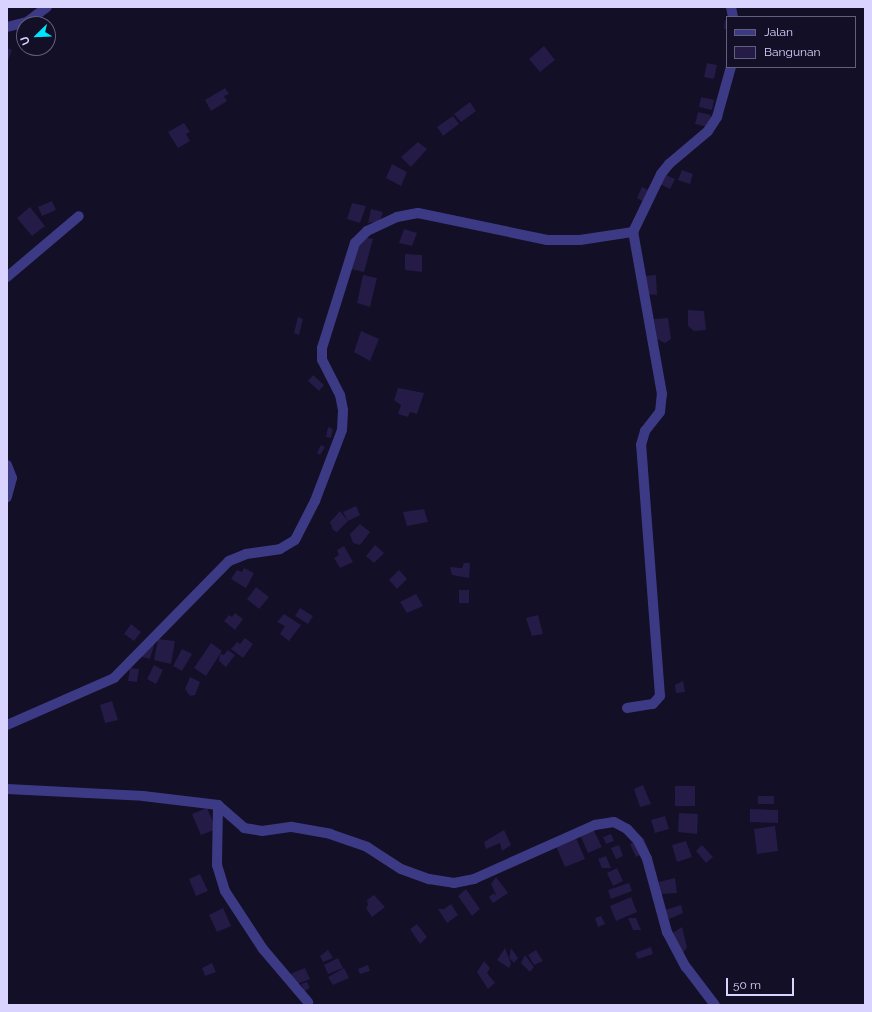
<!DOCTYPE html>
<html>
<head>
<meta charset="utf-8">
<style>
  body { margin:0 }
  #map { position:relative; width:872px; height:1012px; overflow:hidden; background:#130f26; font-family:Raleway,sans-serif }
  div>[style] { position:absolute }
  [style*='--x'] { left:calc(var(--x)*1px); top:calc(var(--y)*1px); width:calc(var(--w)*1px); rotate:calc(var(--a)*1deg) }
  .building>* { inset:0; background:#241b47 }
  .minor>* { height:10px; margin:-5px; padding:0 5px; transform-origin:5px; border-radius:5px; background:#3d3a85 }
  span { translate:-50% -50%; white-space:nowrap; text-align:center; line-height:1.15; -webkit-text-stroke:4px #130f26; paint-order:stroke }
  .frame { position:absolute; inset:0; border:8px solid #d9d4ff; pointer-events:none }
  .legend { position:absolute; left:726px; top:16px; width:130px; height:52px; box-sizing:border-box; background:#130f26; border:1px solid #625e7d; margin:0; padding:5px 7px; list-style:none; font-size:12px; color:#d9d4ff }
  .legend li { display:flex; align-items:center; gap:8px; height:20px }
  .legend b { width:20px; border:1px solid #625e7d }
  .north { position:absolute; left:16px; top:16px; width:40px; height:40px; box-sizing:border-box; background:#130f26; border:1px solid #625e7d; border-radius:50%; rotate:247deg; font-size:11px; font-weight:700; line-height:16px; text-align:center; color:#d9d4ff }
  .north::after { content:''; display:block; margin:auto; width:14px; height:18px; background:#00e5ff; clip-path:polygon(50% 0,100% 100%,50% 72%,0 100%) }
  .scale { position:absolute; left:726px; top:978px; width:68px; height:18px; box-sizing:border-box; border:2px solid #d9d4ff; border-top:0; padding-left:5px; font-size:12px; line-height:14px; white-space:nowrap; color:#d9d4ff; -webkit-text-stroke:3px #130f26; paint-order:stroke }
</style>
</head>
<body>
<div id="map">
  <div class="building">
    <i style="clip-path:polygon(725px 20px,727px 20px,727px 29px,724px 29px)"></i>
    <i style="clip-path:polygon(23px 42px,24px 48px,42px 48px,39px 54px,22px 47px)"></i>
    <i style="clip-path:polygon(544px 46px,555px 60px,540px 72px,529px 59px)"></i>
    <i style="clip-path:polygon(7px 48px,12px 50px,7px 64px)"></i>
    <i style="clip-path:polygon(707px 63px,717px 65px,714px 79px,704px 77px)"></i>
    <i style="clip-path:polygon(225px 88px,229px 94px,224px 96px,227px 101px,211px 111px,205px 100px)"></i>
    <i style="clip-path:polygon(701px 97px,714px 100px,712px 110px,699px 107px)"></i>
    <i style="clip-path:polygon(470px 102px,476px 111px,461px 122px,454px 114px)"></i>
    <i style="clip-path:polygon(698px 112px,711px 115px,708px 127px,695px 124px)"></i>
    <i style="clip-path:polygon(453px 116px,459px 124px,443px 136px,437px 127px)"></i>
    <i style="clip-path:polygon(184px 123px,190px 132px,186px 134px,190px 141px,178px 148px,168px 132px)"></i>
    <i style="clip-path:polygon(418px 142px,427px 149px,411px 167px,401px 157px)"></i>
    <i style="clip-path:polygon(392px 164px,407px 172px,401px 186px,386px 178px)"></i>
    <i style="clip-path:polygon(682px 170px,693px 174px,690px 184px,678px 180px)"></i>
    <i style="clip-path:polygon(664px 174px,675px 179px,670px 189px,660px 184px)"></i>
    <i style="clip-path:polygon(642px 187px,650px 191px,644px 202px,637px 198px)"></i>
    <i style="clip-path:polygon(52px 201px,56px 210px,42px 216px,38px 207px)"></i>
    <i style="clip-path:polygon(352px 203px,366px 206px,360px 223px,347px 219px)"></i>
    <i style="clip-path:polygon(30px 207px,45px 226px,32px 236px,17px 218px)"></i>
    <i style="clip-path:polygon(371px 209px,383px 212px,380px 221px,368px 223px)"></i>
    <i style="clip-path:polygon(404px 229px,417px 233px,412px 246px,399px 243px)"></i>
    <i style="clip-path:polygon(361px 236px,373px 239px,364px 272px,351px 269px)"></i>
    <i style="clip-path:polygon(405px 254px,422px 255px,422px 272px,405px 270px)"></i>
    <i style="clip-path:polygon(363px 275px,377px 278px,370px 307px,357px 303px)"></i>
    <i style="clip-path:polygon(656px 275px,657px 295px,648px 294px,645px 276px)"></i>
    <i style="clip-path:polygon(688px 310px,704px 311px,706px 330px,694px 331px,688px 326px)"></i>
    <i style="clip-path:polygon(298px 317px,303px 319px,299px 335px,294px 333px)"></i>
    <i style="clip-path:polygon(668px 318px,671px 339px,665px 343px,657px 339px,654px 319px)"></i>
    <i style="clip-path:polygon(361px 331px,379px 339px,370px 361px,354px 352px)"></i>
    <i style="clip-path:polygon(313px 375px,324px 385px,319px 391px,308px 381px)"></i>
    <i style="clip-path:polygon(398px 388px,424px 393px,417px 414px,410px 412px,408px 417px,398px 414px,401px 405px,394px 400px)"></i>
    <i style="clip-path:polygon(328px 427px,333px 429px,331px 438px,326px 437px)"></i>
    <i style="clip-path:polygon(321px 445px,325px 447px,320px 455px,317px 453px)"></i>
    <i style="clip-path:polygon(356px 506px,360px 515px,348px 521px,343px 512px)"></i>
    <i style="clip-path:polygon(424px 509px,428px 522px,407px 526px,403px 512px)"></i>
    <i style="clip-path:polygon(340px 511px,348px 521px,337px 532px,333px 530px,330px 522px)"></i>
    <i style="clip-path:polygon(360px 524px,370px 532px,360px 545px,353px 543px,350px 534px)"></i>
    <i style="clip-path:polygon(375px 545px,384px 553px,374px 563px,366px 556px)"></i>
    <i style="clip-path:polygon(344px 546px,353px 562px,340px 568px,334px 558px,339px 555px,337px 550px)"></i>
    <i style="clip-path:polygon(464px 563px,470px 563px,469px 578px,452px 575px,450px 567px,462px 568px)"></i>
    <i style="clip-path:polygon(244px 568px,254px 573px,246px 588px,231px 579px,237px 570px,242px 572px)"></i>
    <i style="clip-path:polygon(399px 570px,407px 579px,397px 589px,389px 580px)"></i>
    <i style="clip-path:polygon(256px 587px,269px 597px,259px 609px,247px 599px)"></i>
    <i style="clip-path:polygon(459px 590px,469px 590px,469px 603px,459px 603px)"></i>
    <i style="clip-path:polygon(416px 594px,423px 606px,407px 613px,400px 602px)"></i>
    <i style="clip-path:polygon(300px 608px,313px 616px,308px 624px,295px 616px)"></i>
    <i style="clip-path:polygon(235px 613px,243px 619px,235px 630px,224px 621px,229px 615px,232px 617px)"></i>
    <i style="clip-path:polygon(284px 614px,301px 625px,289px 641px,280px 634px,285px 626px,277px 622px)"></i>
    <i style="clip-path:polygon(538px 615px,543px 634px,532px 636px,526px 618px)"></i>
    <i style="clip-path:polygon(131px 624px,141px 632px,134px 641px,124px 634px)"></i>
    <i style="clip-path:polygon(245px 638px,253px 644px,243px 658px,231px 649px,237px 642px,240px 644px)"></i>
    <i style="clip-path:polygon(158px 639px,175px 641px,171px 664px,154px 660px)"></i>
    <i style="clip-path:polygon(155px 642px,150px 659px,142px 657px,143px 654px)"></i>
    <i style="clip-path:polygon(211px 643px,222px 651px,206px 676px,194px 668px)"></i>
    <i style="clip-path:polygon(182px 649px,192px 654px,182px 671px,173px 666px)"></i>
    <i style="clip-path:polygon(228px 650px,235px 655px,226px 667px,219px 661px,220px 654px,224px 655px)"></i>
    <i style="clip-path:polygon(154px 665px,163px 670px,156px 684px,147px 679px)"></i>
    <i style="clip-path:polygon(130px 668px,139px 669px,137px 682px,128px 681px)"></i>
    <i style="clip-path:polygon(190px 677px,200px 682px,195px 695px,190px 696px,185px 689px)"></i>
    <i style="clip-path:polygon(683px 681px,685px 692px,676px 693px,675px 685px)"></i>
    <i style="clip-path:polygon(112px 701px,118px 720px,105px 723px,100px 705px)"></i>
    <i style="clip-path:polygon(643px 785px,651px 804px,640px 807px,634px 789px)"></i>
    <i style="clip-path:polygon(675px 786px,695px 786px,695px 806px,675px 806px)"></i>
    <i style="clip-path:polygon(758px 796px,774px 796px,774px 804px,758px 804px)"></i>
    <i style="clip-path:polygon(207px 808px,216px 829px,201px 835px,192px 814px)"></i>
    <i style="clip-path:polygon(750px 809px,778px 810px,778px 823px,750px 822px)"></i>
    <i style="clip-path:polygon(679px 813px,698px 814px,697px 834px,678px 832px)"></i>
    <i style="clip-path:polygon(665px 816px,669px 829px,655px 833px,651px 820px)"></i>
    <i style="clip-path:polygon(775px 826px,778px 851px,757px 854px,754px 829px)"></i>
    <i style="clip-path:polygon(593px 829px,602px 847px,588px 853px,580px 835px)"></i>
    <i style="clip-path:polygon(504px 830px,511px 845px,502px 851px,500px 843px,486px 849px,484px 842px)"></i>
    <i style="clip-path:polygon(611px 834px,614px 841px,606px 844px,603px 837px)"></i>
    <i style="clip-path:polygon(576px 838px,585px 859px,565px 867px,556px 846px)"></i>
    <i style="clip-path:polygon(644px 838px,649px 851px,636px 857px,630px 844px)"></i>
    <i style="clip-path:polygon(686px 841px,692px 857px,677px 862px,672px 845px)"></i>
    <i style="clip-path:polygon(619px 845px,623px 856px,616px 859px,611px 848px)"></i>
    <i style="clip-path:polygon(702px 845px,713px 857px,706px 863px,696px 851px)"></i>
    <i style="clip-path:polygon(606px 856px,611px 868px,602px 868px,598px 859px)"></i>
    <i style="clip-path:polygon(617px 868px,623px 881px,613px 886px,607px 873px)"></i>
    <i style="clip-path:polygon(200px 874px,208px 891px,196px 896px,189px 879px)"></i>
    <i style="clip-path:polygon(496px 877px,508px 893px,493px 903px,489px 897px,494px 893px,497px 897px,491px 884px)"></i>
    <i style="clip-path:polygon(675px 878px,677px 893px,661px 894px,659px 882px)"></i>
    <i style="clip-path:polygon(629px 883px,632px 891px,611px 899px,608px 890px)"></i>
    <i style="clip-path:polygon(466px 889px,480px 909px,472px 916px,458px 896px)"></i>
    <i style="clip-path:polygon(374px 895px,385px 907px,372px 917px,366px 908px,368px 905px,367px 900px)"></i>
    <i style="clip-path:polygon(631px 897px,637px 912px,616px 921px,610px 906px)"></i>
    <i style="clip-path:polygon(451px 904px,458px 915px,447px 923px,438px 909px,444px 909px)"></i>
    <i style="clip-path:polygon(681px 905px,683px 913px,669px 919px,665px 910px)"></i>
    <i style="clip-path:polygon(223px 908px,231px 926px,217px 932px,209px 915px)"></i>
    <i style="clip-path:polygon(601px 916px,605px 924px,598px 927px,595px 918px)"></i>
    <i style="clip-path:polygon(628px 918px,636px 918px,641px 930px,633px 930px)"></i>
    <i style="clip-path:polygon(417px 924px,427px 937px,420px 944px,410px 929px)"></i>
    <i style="clip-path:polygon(682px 927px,687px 947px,681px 956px,671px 934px)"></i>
    <i style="clip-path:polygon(651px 947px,653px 954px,638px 959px,635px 953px)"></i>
    <i style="clip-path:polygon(505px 948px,511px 964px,509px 968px,497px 960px)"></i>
    <i style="clip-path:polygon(511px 948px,518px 958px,514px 963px,509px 958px)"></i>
    <i style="clip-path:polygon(328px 950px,333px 958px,323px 962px,320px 956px)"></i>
    <i style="clip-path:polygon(536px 950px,543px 961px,534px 965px,528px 955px)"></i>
    <i style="clip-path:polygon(525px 955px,534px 967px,530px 972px,521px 963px)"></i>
    <i style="clip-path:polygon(338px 958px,343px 968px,328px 974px,324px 965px)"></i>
    <i style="clip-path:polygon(484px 961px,490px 968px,487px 973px,495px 983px,488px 989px,477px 972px)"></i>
    <i style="clip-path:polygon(212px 963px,216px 972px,205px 976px,202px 968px)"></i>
    <i style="clip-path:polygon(368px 965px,370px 971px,360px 974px,358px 969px)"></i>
    <i style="clip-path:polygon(305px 968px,310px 979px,295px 985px,290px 974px)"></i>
    <i style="clip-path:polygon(344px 968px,349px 978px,333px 985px,328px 977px)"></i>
    <i style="clip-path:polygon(307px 982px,310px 988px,304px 991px,301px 984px)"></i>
  </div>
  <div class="minor">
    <i style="--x:731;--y:7;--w:10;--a:79"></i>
    <i style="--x:7;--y:27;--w:21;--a:-14"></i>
    <i style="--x:27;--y:22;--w:25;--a:-37"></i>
    <i style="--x:7;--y:277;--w:94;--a:-40.3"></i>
    <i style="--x:7;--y:465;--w:14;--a:69"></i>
    <i style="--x:12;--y:478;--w:20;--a:105"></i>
    <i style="--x:627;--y:708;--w:26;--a:-9"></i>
    <i style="--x:653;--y:704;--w:11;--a:-49"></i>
    <i style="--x:660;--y:696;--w:252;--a:-94.3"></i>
    <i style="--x:641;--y:445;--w:15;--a:-74"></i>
    <i style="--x:645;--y:431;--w:24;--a:-52"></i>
    <i style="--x:660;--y:412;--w:18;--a:-84"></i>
    <i style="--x:662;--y:394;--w:165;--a:-100.1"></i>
    <i style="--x:7;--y:725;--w:117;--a:-23.7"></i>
    <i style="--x:114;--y:678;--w:164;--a:-45.5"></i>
    <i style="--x:229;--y:561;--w:18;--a:-22"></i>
    <i style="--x:246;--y:554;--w:34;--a:-8"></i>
    <i style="--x:280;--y:549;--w:17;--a:-31"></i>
    <i style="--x:295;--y:540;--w:44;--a:-62.9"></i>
    <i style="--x:315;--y:501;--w:76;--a:-69.2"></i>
    <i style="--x:342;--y:430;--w:20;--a:-87"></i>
    <i style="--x:343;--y:410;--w:15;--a:-101"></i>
    <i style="--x:340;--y:395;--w:39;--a:-117"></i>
    <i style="--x:322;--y:360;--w:12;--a:-90"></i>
    <i style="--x:322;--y:348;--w:110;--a:-72.6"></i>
    <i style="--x:355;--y:243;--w:17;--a:-45"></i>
    <i style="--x:367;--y:231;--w:33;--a:-25"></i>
    <i style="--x:397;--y:217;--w:21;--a:-11"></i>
    <i style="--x:418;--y:213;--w:132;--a:11.8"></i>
    <i style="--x:547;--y:240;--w:33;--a:0"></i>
    <i style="--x:580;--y:240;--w:54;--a:-8.6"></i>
    <i style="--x:633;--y:232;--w:64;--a:-64.2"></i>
    <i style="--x:661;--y:174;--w:13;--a:-51"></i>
    <i style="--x:669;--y:164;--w:51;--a:-40.2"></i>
    <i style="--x:708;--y:131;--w:17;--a:-57"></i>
    <i style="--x:717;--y:117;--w:52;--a:-74.4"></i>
    <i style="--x:7;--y:789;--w:136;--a:2.9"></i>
    <i style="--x:143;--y:796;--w:76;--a:6.8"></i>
    <i style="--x:218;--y:805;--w:35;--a:41"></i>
    <i style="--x:244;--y:828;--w:18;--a:9"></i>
    <i style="--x:262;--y:831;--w:30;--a:-8"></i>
    <i style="--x:292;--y:827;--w:39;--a:10"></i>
    <i style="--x:330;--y:834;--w:39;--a:19"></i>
    <i style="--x:367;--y:847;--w:40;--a:32.9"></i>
    <i style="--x:401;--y:869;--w:30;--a:20"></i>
    <i style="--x:429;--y:879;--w:25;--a:9"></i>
    <i style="--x:454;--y:883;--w:20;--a:-11"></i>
    <i style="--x:474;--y:879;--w:133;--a:-24.1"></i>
    <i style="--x:595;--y:825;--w:19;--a:-9"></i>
    <i style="--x:614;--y:822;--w:15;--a:28"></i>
    <i style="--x:627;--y:829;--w:16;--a:47"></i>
    <i style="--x:638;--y:841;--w:20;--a:63"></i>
    <i style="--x:647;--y:859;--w:76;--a:74.7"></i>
    <i style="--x:667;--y:932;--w:40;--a:62"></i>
    <i style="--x:686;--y:967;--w:48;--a:52.7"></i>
    <i style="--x:218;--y:805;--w:60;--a:91"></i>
    <i style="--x:217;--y:865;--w:27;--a:73"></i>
    <i style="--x:225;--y:891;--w:69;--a:56.8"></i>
    <i style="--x:263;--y:949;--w:70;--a:49.7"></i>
  </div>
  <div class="frame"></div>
  <ul class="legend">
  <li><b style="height:5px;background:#3d3a85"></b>Jalan</li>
  <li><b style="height:11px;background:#241b47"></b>Bangunan</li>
  </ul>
  <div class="north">U</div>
  <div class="scale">50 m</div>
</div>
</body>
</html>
